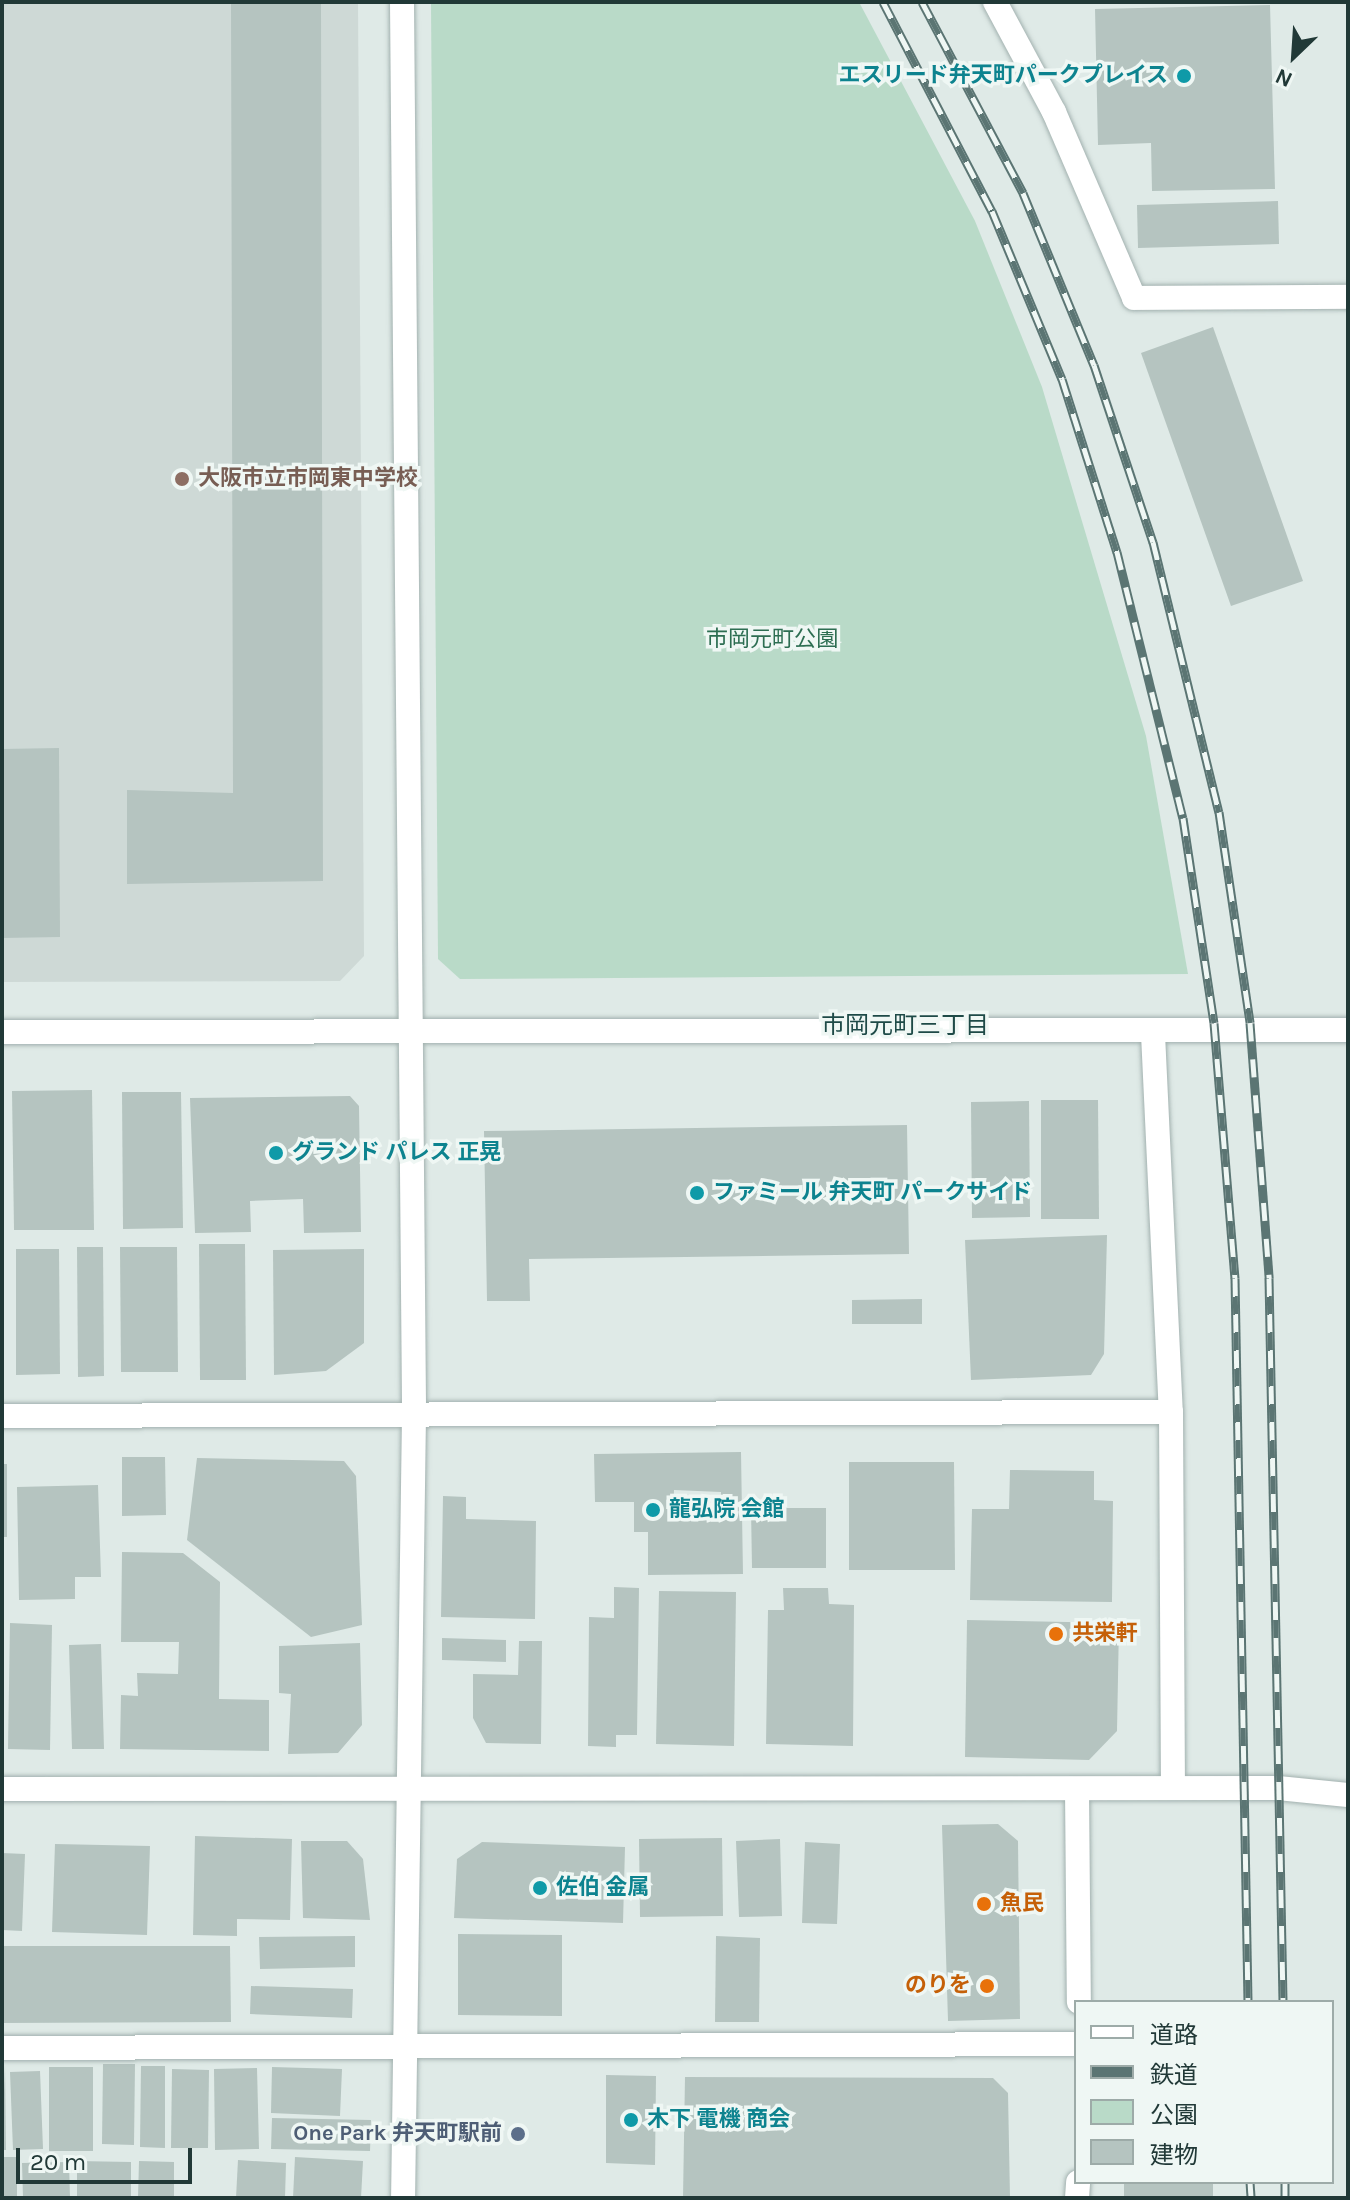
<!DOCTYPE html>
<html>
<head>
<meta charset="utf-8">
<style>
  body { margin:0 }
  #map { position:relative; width:1350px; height:2200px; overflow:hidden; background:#dfeae7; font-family:Karla,"Noto Sans JP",sans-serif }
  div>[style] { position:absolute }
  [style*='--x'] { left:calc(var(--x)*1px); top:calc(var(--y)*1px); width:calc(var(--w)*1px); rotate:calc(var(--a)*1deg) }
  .built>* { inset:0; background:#ced9d6 }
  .green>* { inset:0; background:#b9dac8 }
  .building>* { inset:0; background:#b5c4c0 }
  .roads { filter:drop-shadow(0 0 2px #a2b1af) drop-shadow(0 0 2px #a2b1af) }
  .street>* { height:24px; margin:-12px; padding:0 12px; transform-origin:12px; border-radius:12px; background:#fff }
  .secondary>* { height:24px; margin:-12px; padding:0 12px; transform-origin:12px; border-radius:12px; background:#fff }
  .rail>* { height:9px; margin-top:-4.5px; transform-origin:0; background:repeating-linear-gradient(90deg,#eff7f4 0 18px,#5b7573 0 36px); box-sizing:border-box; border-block:2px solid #5b7573 }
  .dots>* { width:22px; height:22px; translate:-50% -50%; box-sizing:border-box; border:4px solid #eff7f4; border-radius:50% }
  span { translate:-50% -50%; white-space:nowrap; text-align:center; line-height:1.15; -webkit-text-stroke:7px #eff7f4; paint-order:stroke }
  .culture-label { font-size:22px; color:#0d838f; font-weight:700 }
  .right { translate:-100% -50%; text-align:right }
  .left { translate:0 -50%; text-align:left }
  .education-label { font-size:22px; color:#785e54; font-weight:700 }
  .park-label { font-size:22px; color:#2d6e52 }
  .food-label { font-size:22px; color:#c56008; font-weight:700 }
  .service-label { font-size:22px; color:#4e5e75; font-weight:700 }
  .neighbourhood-label { font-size:24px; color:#1e4a47 }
  .frame { position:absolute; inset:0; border:4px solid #213937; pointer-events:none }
  .legend { position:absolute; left:1074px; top:2000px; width:260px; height:184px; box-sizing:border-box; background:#eff7f4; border:2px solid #9daba8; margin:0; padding:10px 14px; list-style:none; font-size:24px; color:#213937 }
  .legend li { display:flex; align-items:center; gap:16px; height:40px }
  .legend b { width:40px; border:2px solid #9daba8 }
  .north { position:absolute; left:1254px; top:16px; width:80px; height:80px; -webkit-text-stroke:6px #eff7f4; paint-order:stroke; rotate:205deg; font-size:22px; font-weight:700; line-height:32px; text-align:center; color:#213937 }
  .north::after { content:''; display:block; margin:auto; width:28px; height:36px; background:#213937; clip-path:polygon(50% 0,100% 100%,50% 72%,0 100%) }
  .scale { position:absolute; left:16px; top:2148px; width:176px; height:36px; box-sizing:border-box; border:4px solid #213937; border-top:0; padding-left:10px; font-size:24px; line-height:28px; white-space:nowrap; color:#213937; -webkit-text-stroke:6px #eff7f4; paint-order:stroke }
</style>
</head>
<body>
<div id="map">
  <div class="built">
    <i style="clip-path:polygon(2px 2px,358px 2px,364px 956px,340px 981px,2px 982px)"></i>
  </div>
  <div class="green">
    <i style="clip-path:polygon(431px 2px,859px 2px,975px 221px,1042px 387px,1146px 736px,1188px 974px,460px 979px,438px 959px)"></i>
  </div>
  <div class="building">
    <i style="clip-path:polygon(231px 2px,321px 2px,323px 881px,127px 884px,127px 790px,233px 793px)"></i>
    <i style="clip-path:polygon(1270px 5px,1275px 189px,1152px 191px,1151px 143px,1098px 145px,1095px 9px)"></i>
    <i style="clip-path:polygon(1278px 201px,1279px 244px,1138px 248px,1137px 205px)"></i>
    <i style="clip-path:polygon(1213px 327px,1303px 581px,1231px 606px,1141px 353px)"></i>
    <i style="clip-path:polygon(59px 748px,60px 937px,2px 938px,2px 749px)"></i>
    <i style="clip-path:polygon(92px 1090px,94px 1230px,14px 1230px,12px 1091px)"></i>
    <i style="clip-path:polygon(122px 1092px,181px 1092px,183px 1228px,123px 1229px)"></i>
    <i style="clip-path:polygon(350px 1096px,359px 1106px,361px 1232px,304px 1233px,303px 1199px,250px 1201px,251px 1232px,195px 1233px,190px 1098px)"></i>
    <i style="clip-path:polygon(1041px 1100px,1098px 1100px,1099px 1219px,1041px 1219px)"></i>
    <i style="clip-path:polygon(1029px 1101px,1030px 1217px,972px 1218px,971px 1102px)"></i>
    <i style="clip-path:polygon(907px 1125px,909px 1254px,529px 1259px,530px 1301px,487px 1301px,484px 1131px)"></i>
    <i style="clip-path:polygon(1107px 1235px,1104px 1354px,1091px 1375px,971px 1380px,965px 1240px)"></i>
    <i style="clip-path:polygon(199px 1244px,245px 1244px,246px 1380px,200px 1380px)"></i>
    <i style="clip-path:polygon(77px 1247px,103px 1247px,104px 1376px,78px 1377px)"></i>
    <i style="clip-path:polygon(120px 1247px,177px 1247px,178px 1372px,121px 1372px)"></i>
    <i style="clip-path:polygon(16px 1249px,59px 1249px,60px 1374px,16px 1375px)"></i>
    <i style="clip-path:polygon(364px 1249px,364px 1343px,326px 1371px,274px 1375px,273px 1250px)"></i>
    <i style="clip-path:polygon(922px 1299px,922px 1324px,852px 1324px,852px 1300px)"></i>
    <i style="clip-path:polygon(evenodd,741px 1452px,743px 1574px,648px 1575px,648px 1532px,634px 1532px,634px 1502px,595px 1502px,594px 1454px,741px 1452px,674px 1490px,721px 1492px,720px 1519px,673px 1519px,674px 1490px)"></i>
    <i style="clip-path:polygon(122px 1457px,165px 1457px,166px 1515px,122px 1516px)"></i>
    <i style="clip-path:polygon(197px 1458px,344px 1461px,356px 1476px,362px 1625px,311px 1637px,187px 1540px)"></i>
    <i style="clip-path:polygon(849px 1462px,954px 1462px,955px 1570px,849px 1570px)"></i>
    <i style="clip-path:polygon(2px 1464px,7px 1464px,7px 1537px,2px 1537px)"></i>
    <i style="clip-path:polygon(1010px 1470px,1094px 1471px,1094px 1500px,1113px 1501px,1112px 1602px,970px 1600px,972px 1509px,1009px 1509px)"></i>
    <i style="clip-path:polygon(98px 1485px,101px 1577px,75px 1577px,75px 1599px,19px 1600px,17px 1487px)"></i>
    <i style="clip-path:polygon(443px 1496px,466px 1497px,466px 1519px,536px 1521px,535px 1619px,441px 1617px)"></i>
    <i style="clip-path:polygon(751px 1508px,826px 1508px,826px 1568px,752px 1568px)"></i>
    <i style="clip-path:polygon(122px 1552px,183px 1553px,220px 1582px,219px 1699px,269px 1700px,269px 1751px,120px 1749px,121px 1695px,138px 1696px,137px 1673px,178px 1674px,179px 1642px,121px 1642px)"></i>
    <i style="clip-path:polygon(614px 1587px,639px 1588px,637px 1735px,616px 1735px,616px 1747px,588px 1746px,589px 1617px,614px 1618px)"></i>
    <i style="clip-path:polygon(783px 1588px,828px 1588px,829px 1604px,854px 1605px,853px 1746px,766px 1744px,768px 1610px,784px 1610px)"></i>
    <i style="clip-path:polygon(659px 1591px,736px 1592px,734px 1746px,656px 1744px)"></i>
    <i style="clip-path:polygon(967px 1620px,1119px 1623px,1117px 1731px,1089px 1760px,965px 1757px)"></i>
    <i style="clip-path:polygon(10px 1623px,52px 1625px,50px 1750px,8px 1749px)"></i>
    <i style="clip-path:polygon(442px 1638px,506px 1640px,506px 1662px,442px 1660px)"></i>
    <i style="clip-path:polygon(519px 1641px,542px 1641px,541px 1744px,486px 1743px,473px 1718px,473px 1674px,518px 1675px)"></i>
    <i style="clip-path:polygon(360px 1643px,362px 1725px,338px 1753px,288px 1754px,291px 1694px,279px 1693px,279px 1646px)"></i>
    <i style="clip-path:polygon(101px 1644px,104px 1749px,72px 1749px,69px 1645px)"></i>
    <i style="clip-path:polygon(998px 1824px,1018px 1841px,1020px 2019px,948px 2021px,942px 1825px)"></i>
    <i style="clip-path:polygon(195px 1836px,292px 1839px,290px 1920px,237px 1919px,237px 1936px,193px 1935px)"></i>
    <i style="clip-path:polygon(722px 1838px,723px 1916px,640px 1917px,639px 1839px)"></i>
    <i style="clip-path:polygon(780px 1839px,782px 1916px,739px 1917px,736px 1841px)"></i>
    <i style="clip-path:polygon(301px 1841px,347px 1841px,363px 1859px,370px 1920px,303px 1918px)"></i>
    <i style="clip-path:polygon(482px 1842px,625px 1847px,623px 1923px,454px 1918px,457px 1859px)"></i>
    <i style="clip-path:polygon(805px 1842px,840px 1844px,837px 1924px,802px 1923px)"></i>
    <i style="clip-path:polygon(55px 1844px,150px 1846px,147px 1935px,52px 1932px)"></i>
    <i style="clip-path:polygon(2px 1853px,25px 1854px,22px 1931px,2px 1930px)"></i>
    <i style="clip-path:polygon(458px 1934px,562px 1935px,562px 2016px,458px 2015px)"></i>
    <i style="clip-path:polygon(355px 1936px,355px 1967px,260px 1969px,259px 1937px)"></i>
    <i style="clip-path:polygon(716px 1936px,760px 1938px,759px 2022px,715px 2022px)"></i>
    <i style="clip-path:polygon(2px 1946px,230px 1946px,231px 2022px,2px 2023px)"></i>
    <i style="clip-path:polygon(251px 1986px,353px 1989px,352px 2018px,250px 2014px)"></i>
    <i style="clip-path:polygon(5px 2064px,6px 2150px,2px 2150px)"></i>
    <i style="clip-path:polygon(103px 2064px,135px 2064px,134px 2145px,102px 2144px)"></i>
    <i style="clip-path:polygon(141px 2066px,165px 2066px,165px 2148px,140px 2147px)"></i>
    <i style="clip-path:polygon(49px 2067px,93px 2067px,93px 2151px,49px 2151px)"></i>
    <i style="clip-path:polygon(272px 2067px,342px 2069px,340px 2116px,271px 2113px)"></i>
    <i style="clip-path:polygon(257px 2068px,259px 2149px,215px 2150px,214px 2069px)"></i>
    <i style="clip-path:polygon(172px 2069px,209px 2070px,208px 2148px,171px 2148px)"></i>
    <i style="clip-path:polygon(40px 2071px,43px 2149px,13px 2150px,10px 2072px)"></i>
    <i style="clip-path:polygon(606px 2075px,656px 2076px,655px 2165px,606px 2163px)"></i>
    <i style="clip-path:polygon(685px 2077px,993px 2078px,1008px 2093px,1010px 2198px,683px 2198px)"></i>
    <i style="clip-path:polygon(272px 2118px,371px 2120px,370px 2151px,271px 2149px)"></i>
    <i style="clip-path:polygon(2px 2157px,17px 2157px,17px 2198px,2px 2198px)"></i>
    <i style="clip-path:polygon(295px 2157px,363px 2161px,361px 2198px,293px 2198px)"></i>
    <i style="clip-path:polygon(238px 2160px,286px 2163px,285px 2198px,236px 2198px)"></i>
    <i style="clip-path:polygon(77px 2161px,131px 2162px,131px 2198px,77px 2198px)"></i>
    <i style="clip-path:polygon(139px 2161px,174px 2162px,174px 2198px,138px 2198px)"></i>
    <i style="clip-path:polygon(69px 2162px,70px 2198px,23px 2198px,22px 2163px)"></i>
    <i style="clip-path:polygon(1124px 2182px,1213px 2182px,1213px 2198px,1124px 2198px)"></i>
  </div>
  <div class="roads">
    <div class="street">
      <i style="--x:402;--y:2;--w:1413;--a:89.51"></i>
      <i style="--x:414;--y:1415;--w:783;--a:90.8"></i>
      <i style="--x:995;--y:2;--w:125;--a:61.8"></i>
      <i style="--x:1054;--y:112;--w:202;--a:66.7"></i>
      <i style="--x:1134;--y:298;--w:214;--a:-0.3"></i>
      <i style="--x:2;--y:1416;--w:1169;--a:-0.2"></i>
      <i style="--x:2;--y:1789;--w:1276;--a:-0.04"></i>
      <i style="--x:1278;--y:1788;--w:70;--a:5.7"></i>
      <i style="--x:1077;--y:1789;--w:213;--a:89.5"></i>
      <i style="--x:2;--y:2048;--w:1074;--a:-0.21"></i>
      <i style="--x:1077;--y:2198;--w:16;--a:-86"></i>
    </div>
    <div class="secondary">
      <i style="--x:2;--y:1032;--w:1346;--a:-0.09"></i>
      <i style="--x:1153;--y:1034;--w:378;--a:87.3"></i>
      <i style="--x:1171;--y:1412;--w:376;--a:89.7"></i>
    </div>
  </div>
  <div class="rail">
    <i style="--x:883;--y:2;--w:236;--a:62.5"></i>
    <i style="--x:992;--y:211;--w:182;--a:67.4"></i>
    <i style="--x:1062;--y:379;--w:182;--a:72.4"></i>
    <i style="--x:1117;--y:552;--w:274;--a:76.1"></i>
    <i style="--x:1183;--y:818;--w:207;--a:81.4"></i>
    <i style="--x:1214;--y:1023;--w:256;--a:85.3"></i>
    <i style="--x:1235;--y:1278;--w:724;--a:88.97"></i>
    <i style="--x:922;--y:2;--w:216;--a:62.1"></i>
    <i style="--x:1023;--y:193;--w:186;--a:67.6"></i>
    <i style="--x:1094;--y:365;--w:187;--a:71.6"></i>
    <i style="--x:1153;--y:542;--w:278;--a:76.3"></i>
    <i style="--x:1219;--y:812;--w:213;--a:81.6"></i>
    <i style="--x:1250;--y:1023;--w:256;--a:85.7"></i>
    <i style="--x:1269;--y:1278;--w:724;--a:88.89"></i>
    <i style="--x:1250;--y:2182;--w:16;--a:86"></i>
    <i style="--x:1285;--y:2182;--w:16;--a:90"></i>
  </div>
  <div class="dots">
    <i style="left:1184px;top:76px;background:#0f9aa8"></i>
    <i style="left:182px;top:479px;background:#8d6e63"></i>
    <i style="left:276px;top:1153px;background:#0f9aa8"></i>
    <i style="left:697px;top:1193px;background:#0f9aa8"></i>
    <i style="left:653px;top:1510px;background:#0f9aa8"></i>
    <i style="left:1056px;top:1634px;background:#e8710a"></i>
    <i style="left:540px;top:1888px;background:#0f9aa8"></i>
    <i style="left:984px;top:1904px;background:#e8710a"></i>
    <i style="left:987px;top:1986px;background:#e8710a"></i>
    <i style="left:631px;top:2120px;background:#0f9aa8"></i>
    <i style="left:518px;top:2134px;background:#5c6f8a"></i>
  </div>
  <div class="culture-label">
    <span class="right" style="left:1168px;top:76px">エスリード弁天町パークプレイス</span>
    <span class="left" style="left:292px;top:1153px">グランド パレス 正晃</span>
    <span class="left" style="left:713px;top:1193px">ファミール 弁天町 パークサイド</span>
    <span class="left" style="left:669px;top:1510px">龍弘院 会館</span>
    <span class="left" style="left:556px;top:1888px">佐伯 金属</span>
    <span class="left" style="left:647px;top:2120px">木下 電機 商会</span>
  </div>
  <div class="education-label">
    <span class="left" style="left:198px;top:479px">大阪市立市岡東中学校</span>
  </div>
  <div class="park-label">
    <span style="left:772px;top:640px">市岡元町公園</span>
  </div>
  <div class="food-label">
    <span class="left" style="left:1072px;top:1634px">共栄軒</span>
    <span class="left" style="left:1000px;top:1904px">魚民</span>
    <span class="right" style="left:971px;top:1986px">のりを</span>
  </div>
  <div class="service-label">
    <span class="right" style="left:502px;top:2134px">One Park 弁天町駅前</span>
  </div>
  <div class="neighbourhood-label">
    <span style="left:905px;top:1026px">市岡元町三丁目</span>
  </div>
  <div class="frame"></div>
  <ul class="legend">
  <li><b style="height:10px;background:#fff"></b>道路</li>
  <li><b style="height:10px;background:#5b7573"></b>鉄道</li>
  <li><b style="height:22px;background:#b9dac8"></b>公園</li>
  <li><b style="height:22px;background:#b5c4c0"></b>建物</li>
  </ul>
  <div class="north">N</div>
  <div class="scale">20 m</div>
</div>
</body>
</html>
